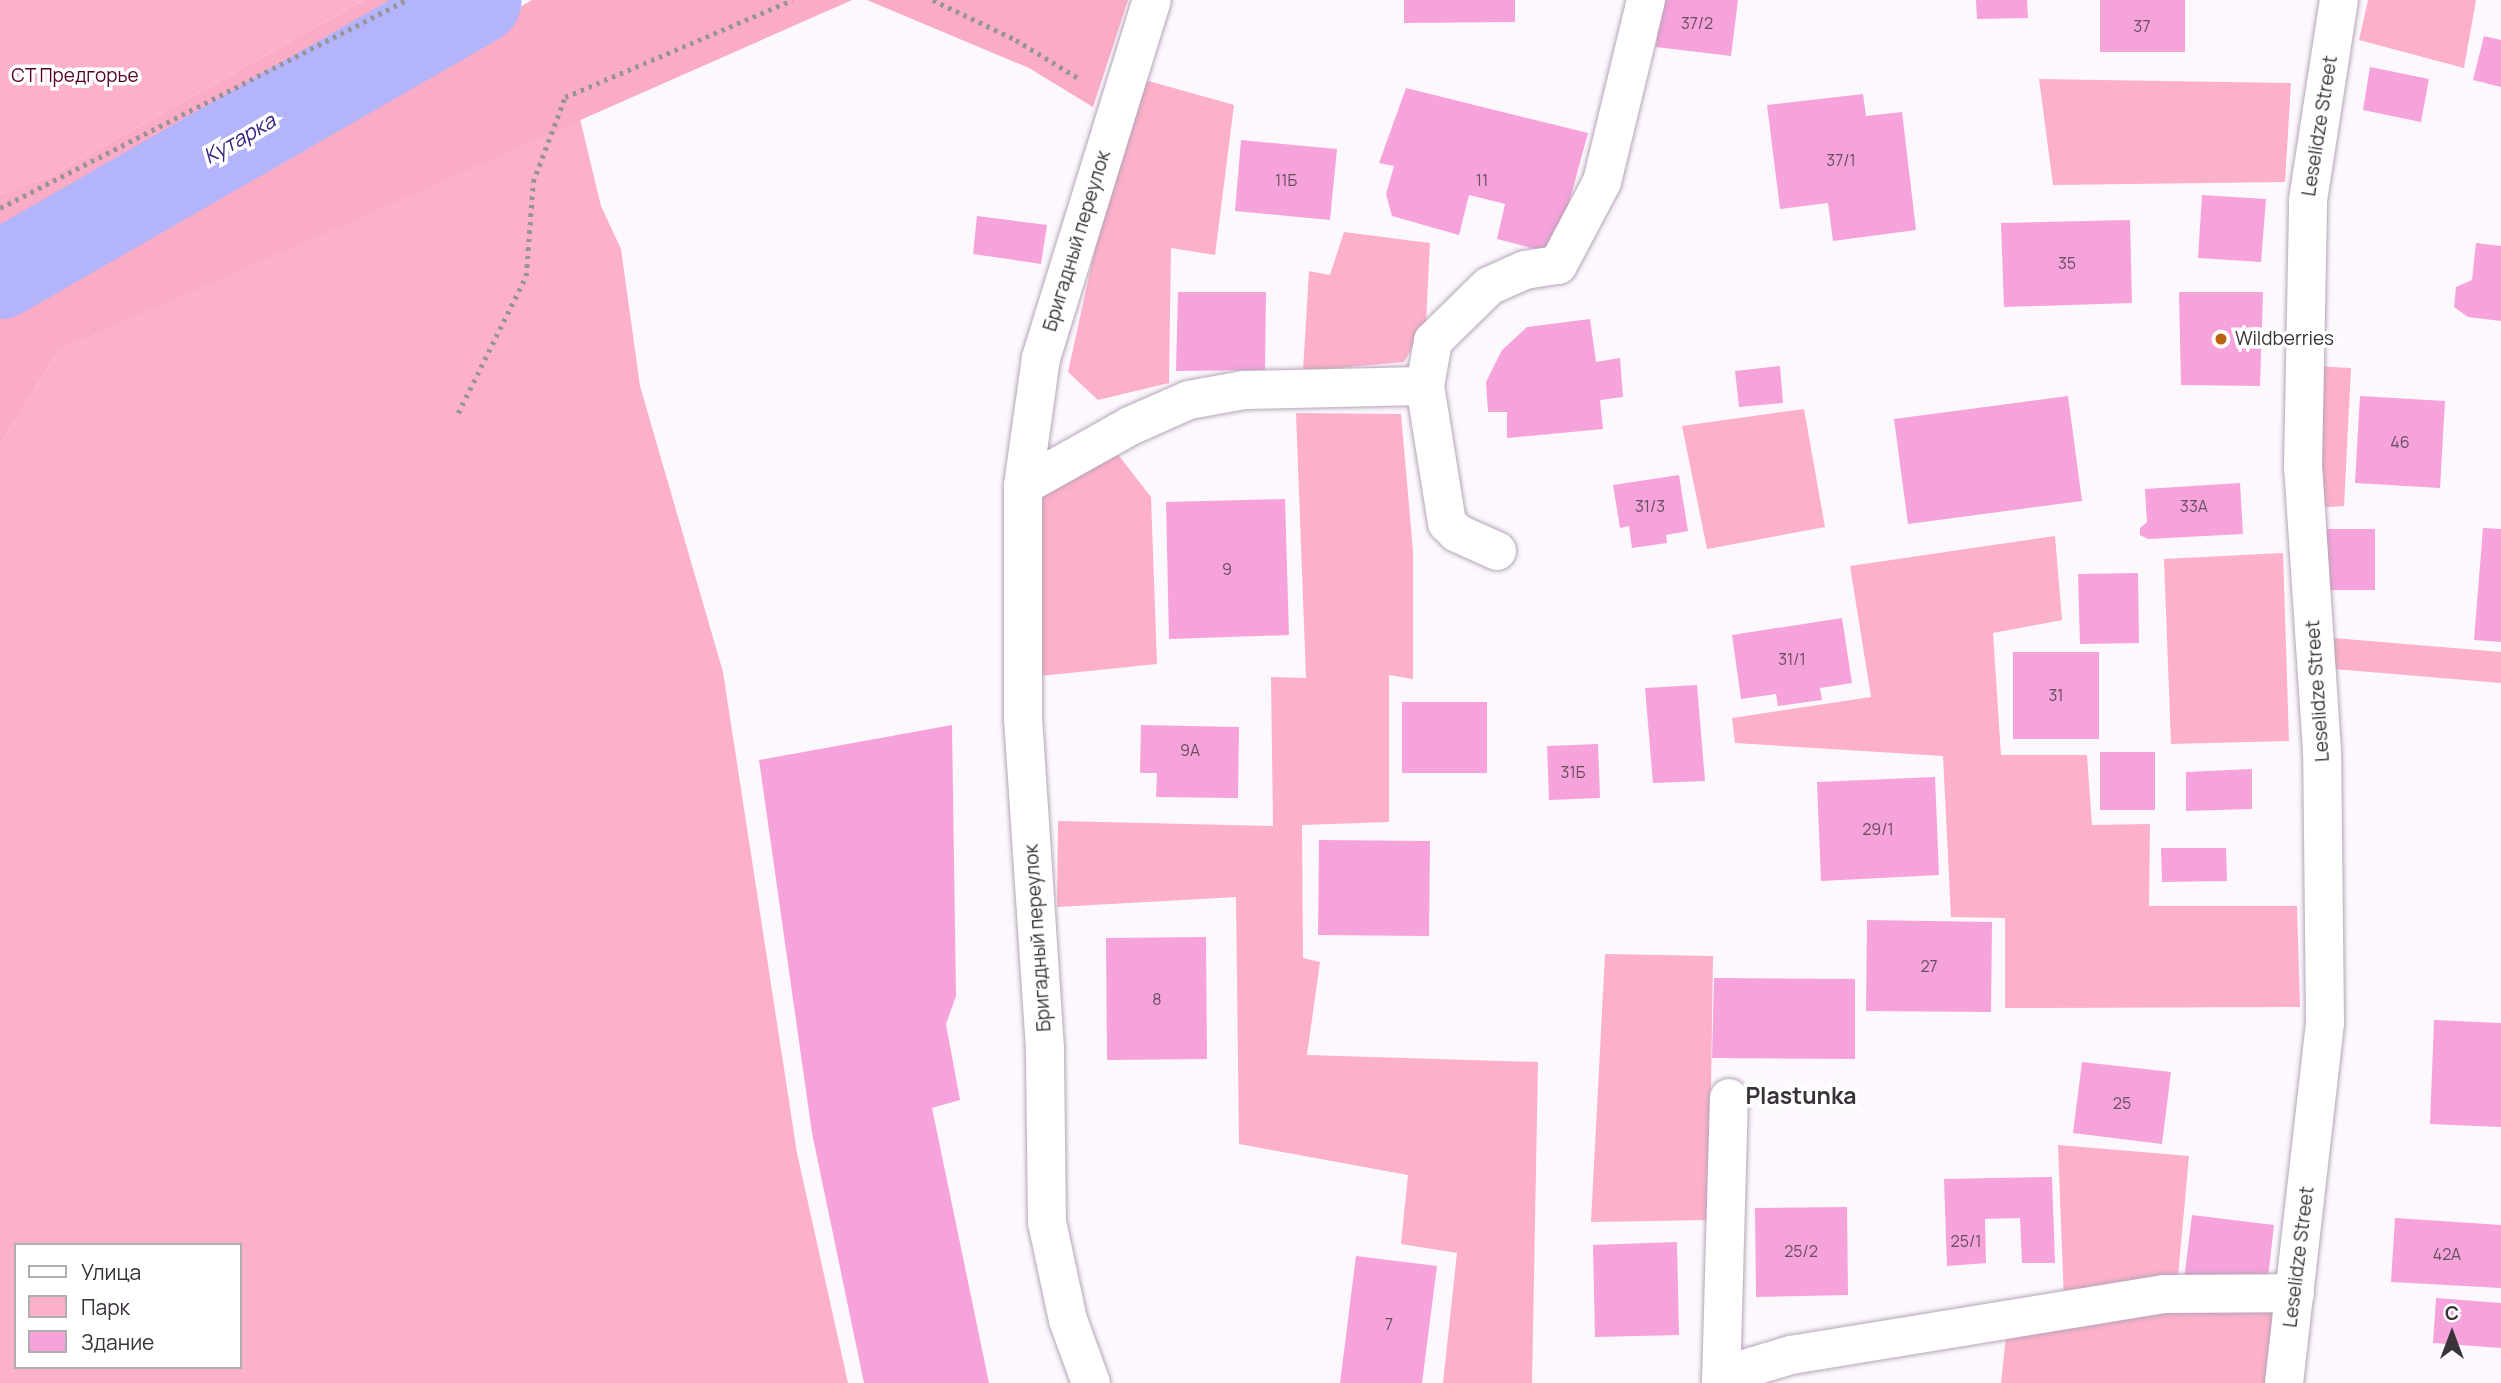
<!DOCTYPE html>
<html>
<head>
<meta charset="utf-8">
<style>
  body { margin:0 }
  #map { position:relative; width:2501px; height:1383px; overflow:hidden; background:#fcf8fd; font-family:Manrope,sans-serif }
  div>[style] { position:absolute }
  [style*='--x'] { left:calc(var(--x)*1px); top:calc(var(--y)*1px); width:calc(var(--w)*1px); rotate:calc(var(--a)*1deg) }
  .green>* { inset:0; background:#fdb0c9 }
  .forest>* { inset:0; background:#faabc5 }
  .river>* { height:88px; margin:-44px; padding:0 44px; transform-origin:44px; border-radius:44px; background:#b3b4f9 }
  .building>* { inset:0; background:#f6a2db }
  .path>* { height:4.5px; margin-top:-2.25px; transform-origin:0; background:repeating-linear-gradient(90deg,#989399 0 3.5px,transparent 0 8.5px) }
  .roads { filter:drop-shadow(0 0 2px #b5a4b8) drop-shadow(0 0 2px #b5a4b8) }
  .street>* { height:38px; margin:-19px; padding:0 19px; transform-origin:19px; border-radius:19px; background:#fff }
  .secondary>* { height:38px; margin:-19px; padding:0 19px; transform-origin:19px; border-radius:19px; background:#fff }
  .dots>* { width:19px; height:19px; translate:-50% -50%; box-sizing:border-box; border:4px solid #fff; border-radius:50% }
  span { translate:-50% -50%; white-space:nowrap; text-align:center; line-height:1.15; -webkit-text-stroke:7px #fff; paint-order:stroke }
  .number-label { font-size:16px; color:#684e62 }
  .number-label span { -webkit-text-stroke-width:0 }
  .park-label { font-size:19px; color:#55002b }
  .street-label { font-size:19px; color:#39323a }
  .poi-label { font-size:19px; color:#39323a }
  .left { translate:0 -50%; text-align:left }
  .water-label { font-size:21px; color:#362585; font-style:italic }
  .quarter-label { font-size:23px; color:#39323a; font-weight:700 }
  .legend { position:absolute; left:14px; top:1243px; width:228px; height:126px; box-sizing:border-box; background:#fff; border:2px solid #b0adb0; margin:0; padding:9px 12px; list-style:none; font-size:21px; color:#39323a }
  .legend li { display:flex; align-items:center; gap:14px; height:35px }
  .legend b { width:35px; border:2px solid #b0adb0 }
  .north { position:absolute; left:2417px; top:1299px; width:70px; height:70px; -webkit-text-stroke:5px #fff; paint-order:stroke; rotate:0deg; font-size:19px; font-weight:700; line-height:28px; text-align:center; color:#39323a }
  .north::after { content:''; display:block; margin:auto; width:24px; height:32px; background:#39323a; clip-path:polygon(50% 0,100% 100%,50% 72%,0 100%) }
</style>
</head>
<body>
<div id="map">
  <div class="green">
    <i style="clip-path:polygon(0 0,364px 0,47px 178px,0 194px)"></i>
    <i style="clip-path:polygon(2368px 0,2476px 0,2464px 68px,2359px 40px)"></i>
    <i style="clip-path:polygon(2039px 79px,2291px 83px,2285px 182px,2053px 185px)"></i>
    <i style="clip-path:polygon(1145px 80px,1234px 105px,1215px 255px,1171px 248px,1169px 383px,1098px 400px,1068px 372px,1120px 134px)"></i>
    <i style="clip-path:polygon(evenodd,580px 119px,601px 206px,621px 249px,640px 386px,723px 672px,797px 1153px,848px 1383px,0 1383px,0 445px,58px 351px,580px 119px,16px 1245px,240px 1245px,240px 1367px,16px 1367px,16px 1245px)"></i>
    <i style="clip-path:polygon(1344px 232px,1430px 243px,1426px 323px,1404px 362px,1303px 371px,1309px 271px,1330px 275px)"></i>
    <i style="clip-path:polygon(2315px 366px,2351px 368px,2344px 506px,2314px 508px)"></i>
    <i style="clip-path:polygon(1804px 409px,1825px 527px,1707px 549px,1682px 426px)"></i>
    <i style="clip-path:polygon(1296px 413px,1401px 414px,1413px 551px,1413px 679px,1389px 675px,1389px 822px,1302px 825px,1303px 958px,1320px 962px,1307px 1055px,1538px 1062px,1532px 1383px,1443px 1383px,1457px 1253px,1401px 1244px,1408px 1175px,1239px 1144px,1236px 897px,1057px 907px,1058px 821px,1273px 826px,1271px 677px,1306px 678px)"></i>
    <i style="clip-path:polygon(1116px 452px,1151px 497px,1157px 664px,1040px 676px,1037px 493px)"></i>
    <i style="clip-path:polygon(2055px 536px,2062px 620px,1993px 633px,2001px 755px,2087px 755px,2092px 825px,2150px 824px,2149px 906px,2297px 906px,2300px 1007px,2005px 1008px,2005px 918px,1951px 917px,1943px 756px,1735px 743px,1732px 718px,1871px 697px,1850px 566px)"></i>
    <i style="clip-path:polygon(2283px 553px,2289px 741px,2171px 744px,2164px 559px)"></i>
    <i style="clip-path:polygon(2321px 637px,2501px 652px,2501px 683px,2322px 668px)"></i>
    <i style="clip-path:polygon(1605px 954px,1713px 956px,1709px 1220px,1591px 1222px)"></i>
    <i style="clip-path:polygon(2058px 1145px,2189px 1156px,2177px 1288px,2064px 1301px)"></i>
    <i style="clip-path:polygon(2135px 1308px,2278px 1310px,2269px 1383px,2001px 1383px,2007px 1327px)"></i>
  </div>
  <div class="forest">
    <i style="clip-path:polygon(364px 0,434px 0,0 235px,0 194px,47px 178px)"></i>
    <i style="clip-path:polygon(532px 0,852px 0,58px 351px,0 445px,0 312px)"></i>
    <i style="clip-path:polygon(867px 0,1128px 0,1093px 107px,1029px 68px)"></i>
  </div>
  <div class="river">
    <i style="--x:0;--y:275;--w:551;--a:-29.91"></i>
  </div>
  <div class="building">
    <i style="clip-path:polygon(1404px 0,1515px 0,1515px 22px,1404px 23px)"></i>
    <i style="clip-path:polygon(1661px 0,1738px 0,1731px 56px,1656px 47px)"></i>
    <i style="clip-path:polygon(1976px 0,2027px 0,2028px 18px,1977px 19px)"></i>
    <i style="clip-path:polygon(2100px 0,2185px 0,2185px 52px,2100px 52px)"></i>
    <i style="clip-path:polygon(2484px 36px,2501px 40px,2501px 87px,2473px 80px)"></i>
    <i style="clip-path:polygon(2370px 67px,2429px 79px,2421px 122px,2363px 110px)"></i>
    <i style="clip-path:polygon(1406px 88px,1588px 133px,1555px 254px,1497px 239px,1505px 204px,1469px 195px,1459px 235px,1392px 216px,1386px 194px,1394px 166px,1379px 163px)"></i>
    <i style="clip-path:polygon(1863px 94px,1866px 116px,1902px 112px,1916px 230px,1833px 241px,1828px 203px,1780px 209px,1767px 105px)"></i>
    <i style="clip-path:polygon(1241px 140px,1337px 149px,1330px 220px,1235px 211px)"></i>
    <i style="clip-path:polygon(2202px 195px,2266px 199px,2261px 262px,2198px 258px)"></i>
    <i style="clip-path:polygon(977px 216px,1047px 225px,1041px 264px,973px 254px)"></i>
    <i style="clip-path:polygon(2130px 220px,2132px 303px,2004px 307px,2001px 223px)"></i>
    <i style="clip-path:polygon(2476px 243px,2501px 246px,2501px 321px,2468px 317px,2454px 307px,2456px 287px,2472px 280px)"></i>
    <i style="clip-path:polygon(1178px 292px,1266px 292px,1265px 370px,1176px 371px)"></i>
    <i style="clip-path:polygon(2179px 292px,2263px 292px,2260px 386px,2181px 385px)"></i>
    <i style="clip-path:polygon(1590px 319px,1596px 362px,1620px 358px,1623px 397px,1600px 400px,1603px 429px,1507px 438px,1507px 412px,1488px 412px,1486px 382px,1502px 350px,1527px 327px)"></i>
    <i style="clip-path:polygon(1780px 366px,1783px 403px,1739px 407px,1735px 371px)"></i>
    <i style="clip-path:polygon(2068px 396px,2082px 501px,1908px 524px,1894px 419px)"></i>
    <i style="clip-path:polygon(2360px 396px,2445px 401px,2440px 488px,2355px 483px)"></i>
    <i style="clip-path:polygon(1679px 475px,1688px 531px,1666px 535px,1667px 543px,1632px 548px,1629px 526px,1620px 528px,1613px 485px)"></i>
    <i style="clip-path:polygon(2240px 483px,2243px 534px,2148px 539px,2140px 535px,2140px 528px,2147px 522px,2145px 489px)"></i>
    <i style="clip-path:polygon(1285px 499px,1289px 635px,1169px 639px,1166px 502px)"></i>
    <i style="clip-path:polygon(2483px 528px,2501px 529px,2501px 642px,2474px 640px)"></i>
    <i style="clip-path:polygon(2323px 529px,2375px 529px,2375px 590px,2323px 590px)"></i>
    <i style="clip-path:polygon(2138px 573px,2139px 643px,2080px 644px,2078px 574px)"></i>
    <i style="clip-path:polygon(1842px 618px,1852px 683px,1820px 688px,1822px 700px,1778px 706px,1776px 694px,1741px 699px,1732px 635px)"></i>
    <i style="clip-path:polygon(2013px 652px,2099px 652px,2099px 739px,2013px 739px)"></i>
    <i style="clip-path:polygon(1697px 685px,1705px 781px,1653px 783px,1645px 688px)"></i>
    <i style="clip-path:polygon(1402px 702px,1487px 702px,1487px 773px,1402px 773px)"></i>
    <i style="clip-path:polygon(952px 725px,956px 996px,946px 1024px,960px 1100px,932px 1108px,989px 1383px,864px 1383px,812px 1133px,759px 760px)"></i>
    <i style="clip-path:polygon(1141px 725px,1239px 727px,1238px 798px,1156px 797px,1157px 773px,1140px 773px)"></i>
    <i style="clip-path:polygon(1598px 744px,1600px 798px,1549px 800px,1547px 746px)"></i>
    <i style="clip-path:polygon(2100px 752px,2155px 752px,2155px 810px,2100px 810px)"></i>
    <i style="clip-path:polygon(2252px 769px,2252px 809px,2186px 811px,2186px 772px)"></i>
    <i style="clip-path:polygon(1935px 777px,1939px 875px,1821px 881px,1817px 782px)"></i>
    <i style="clip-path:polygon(1319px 840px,1430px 841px,1429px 936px,1318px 935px)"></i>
    <i style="clip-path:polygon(2161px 848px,2226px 848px,2227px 881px,2162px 882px)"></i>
    <i style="clip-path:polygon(1867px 920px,1992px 922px,1991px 1012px,1866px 1011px)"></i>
    <i style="clip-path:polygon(1206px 937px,1207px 1059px,1107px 1060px,1106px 938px)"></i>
    <i style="clip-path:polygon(1714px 978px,1855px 979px,1855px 1059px,1712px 1058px)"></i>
    <i style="clip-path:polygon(2434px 1020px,2501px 1023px,2501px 1127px,2430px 1124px)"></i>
    <i style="clip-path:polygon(2082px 1062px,2171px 1072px,2162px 1144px,2073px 1133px)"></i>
    <i style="clip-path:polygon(2052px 1177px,2055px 1263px,2022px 1263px,2020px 1218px,1985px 1219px,1986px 1263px,1947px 1266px,1944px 1179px)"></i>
    <i style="clip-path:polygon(1847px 1207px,1848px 1295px,1756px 1297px,1755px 1208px)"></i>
    <i style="clip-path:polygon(2192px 1215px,2274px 1225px,2267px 1287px,2184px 1280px)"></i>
    <i style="clip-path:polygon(2395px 1218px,2501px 1225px,2501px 1288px,2391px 1282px)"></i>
    <i style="clip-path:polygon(1677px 1242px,1679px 1335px,1595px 1337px,1593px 1245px)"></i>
    <i style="clip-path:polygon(1356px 1256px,1437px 1266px,1422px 1383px,1340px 1383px)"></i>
    <i style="clip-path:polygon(2436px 1298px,2501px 1303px,2501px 1348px,2433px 1343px)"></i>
  </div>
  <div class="path">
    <i style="--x:933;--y:0;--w:92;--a:25.7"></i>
    <i style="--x:1016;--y:40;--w:75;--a:31.4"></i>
    <i style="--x:0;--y:208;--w:457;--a:-27.1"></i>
    <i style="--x:458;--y:413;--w:153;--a:-63.6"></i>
    <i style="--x:526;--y:276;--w:94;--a:-85.7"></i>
    <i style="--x:533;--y:182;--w:91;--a:-69.4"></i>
    <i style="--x:565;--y:97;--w:247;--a:-23.1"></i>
  </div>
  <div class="roads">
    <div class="street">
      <i style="--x:1023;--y:486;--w:123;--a:-29.3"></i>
      <i style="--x:1130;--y:426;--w:64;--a:-23.8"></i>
      <i style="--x:1189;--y:400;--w:56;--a:-10.3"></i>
      <i style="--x:1244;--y:390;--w:181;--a:-1.3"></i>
      <i style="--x:1497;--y:551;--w:44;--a:-155.8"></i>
      <i style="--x:1457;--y:533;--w:14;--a:-135"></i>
      <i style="--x:1447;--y:523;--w:139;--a:-99.1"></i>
      <i style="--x:1425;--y:386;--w:46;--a:-79.9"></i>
      <i style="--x:1433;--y:341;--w:78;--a:-44.5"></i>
      <i style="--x:1489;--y:286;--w:39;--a:-24"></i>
      <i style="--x:1525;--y:270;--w:33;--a:-9"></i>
      <i style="--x:1558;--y:265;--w:94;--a:-62.1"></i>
      <i style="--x:1602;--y:182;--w:187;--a:-76.4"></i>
      <i style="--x:1721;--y:1376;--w:73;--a:-16.7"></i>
      <i style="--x:1791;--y:1355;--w:378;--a:-9.3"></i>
      <i style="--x:2164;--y:1294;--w:131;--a:-0.4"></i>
      <i style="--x:1091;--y:1383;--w:67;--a:-110.1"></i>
      <i style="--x:1068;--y:1320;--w:100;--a:-102.1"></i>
      <i style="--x:1047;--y:1222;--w:173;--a:-90.7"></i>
      <i style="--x:1045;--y:1049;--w:331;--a:-93.8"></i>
      <i style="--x:1023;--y:719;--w:233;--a:-90"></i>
      <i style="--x:1023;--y:486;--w:129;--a:-82"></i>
      <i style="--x:1041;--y:358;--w:375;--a:-72.8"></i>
      <i style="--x:1721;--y:1383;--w:285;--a:-88.4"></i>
    </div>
    <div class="secondary">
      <i style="--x:2284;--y:1383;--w:361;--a:-83.5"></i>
      <i style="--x:2325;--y:1024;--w:273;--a:-90.6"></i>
      <i style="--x:2322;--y:751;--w:284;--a:-93.8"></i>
      <i style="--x:2303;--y:468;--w:268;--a:-88.9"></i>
      <i style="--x:2308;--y:200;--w:202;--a:-81.2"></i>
    </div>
  </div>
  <div class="dots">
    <i style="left:2221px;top:339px;background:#bd610d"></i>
  </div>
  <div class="number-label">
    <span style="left:1697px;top:23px">37/2</span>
    <span style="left:2142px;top:26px">37</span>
    <span style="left:1841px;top:160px">37/1</span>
    <span style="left:1286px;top:180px">11Б</span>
    <span style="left:1482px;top:180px">11</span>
    <span style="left:2067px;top:263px">35</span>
    <span style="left:2400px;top:442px">46</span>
    <span style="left:1650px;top:506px">31/3</span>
    <span style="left:2194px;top:506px">33А</span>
    <span style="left:1227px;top:569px">9</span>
    <span style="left:1792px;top:659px">31/1</span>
    <span style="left:2056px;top:695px">31</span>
    <span style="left:1190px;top:750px">9А</span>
    <span style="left:1573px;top:772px">31Б</span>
    <span style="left:1878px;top:829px">29/1</span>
    <span style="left:1929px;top:966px">27</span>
    <span style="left:1157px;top:999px">8</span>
    <span style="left:2122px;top:1103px">25</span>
    <span style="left:1966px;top:1241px">25/1</span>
    <span style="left:1801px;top:1251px">25/2</span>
    <span style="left:2447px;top:1254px">42А</span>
    <span style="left:1389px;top:1324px">7</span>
  </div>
  <div class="park-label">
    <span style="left:75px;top:76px">СТ Предгорье</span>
  </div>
  <div class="street-label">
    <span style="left:2320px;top:126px;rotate:-81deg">Leselidze Street</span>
    <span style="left:1077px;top:241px;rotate:-73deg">Бригадный переулок</span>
    <span style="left:2318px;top:691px;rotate:-94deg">Leselidze Street</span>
    <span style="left:1038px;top:938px;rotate:-94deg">Бригадный переулок</span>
    <span style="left:2299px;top:1257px;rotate:-83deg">Leselidze Street</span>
  </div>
  <div class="poi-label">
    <span class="left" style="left:2235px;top:339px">Wildberries</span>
  </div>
  <div class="water-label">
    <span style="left:239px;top:138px;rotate:-30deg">Кутарка</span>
  </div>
  <div class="quarter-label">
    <span style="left:1801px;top:1095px">Plastunka</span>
  </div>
  <ul class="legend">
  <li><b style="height:9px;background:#fff"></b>Улица</li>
  <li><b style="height:19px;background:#fdb0c9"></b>Парк</li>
  <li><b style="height:19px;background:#f6a2db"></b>Здание</li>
  </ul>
  <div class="north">С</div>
</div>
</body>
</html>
